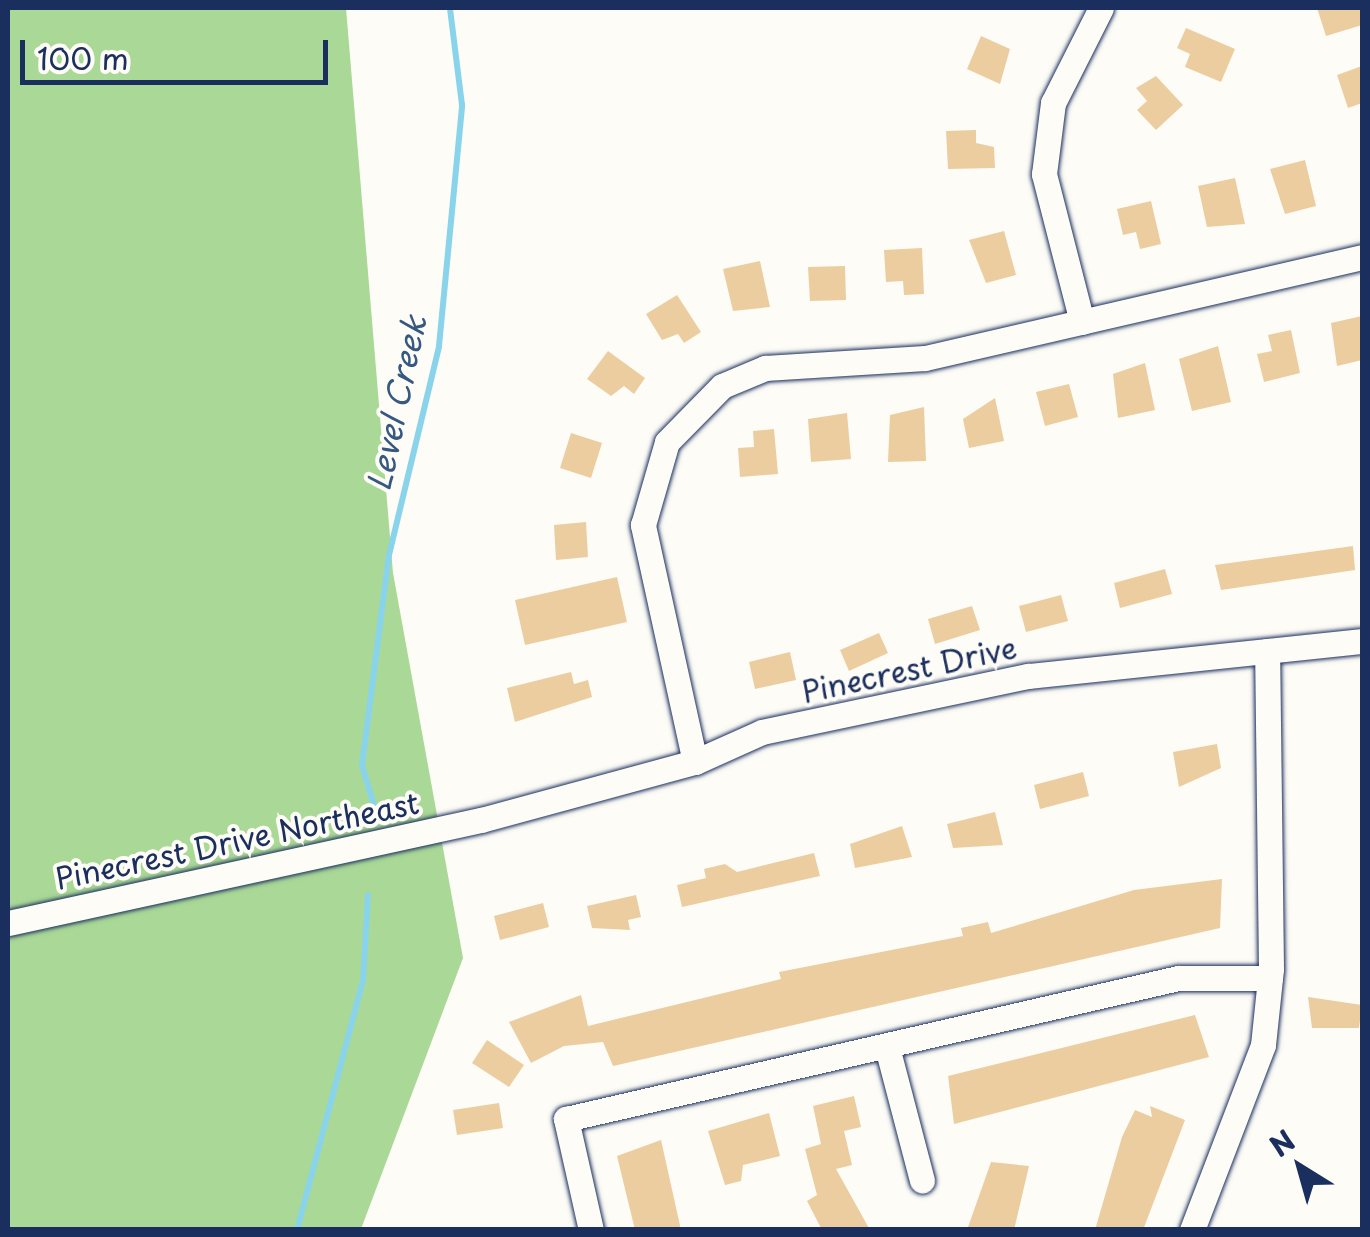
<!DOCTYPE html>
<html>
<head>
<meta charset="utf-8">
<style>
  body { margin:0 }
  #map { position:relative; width:1370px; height:1237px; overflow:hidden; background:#fdfcf7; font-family:"Playpen Sans",sans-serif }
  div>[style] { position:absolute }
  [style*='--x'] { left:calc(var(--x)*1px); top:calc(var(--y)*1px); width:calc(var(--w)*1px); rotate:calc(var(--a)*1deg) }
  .green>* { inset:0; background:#aad897 }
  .stream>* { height:6px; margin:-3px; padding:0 3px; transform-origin:3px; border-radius:3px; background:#89d4ea }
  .building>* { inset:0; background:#eccd9f }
  .roads { filter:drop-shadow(0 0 2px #1b2f5e) drop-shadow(0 0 2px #1b2f5e) }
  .street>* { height:25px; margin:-12.5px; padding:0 12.5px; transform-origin:12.5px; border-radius:12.5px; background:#fdfcf7 }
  span { translate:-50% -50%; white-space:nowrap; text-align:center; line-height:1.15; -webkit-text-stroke:8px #fdfcf7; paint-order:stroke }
  .street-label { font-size:30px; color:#1b2f5e }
  .water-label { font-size:32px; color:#365881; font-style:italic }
  .frame { position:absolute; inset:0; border:10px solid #1b2f5e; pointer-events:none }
  .north { position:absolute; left:1250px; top:1117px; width:100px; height:100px; -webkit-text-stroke:8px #fdfcf7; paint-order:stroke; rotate:323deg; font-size:28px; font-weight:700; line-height:40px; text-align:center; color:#1b2f5e }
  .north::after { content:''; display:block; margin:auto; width:35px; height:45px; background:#1b2f5e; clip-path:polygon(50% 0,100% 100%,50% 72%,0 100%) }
  .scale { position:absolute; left:20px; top:40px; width:308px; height:45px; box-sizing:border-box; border:5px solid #1b2f5e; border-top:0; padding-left:12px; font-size:30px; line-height:35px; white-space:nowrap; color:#1b2f5e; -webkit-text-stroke:8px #fdfcf7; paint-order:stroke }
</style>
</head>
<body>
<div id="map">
  <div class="green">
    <i style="clip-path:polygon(8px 8px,346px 8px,393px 573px,463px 958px,361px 1229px,8px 1229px)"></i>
  </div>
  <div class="stream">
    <i style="--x:374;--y:806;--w:43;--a:-106.3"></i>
    <i style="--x:362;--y:765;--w:212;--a:-82.7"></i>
    <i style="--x:389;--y:555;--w:215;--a:-76.5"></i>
    <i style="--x:439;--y:346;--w:242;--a:-84.5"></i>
    <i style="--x:462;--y:105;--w:98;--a:-97.1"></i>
    <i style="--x:297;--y:1230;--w:258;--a:-75.2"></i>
    <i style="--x:363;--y:981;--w:86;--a:-86.7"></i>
  </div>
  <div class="building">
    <i style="clip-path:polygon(1317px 8px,1362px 8px,1362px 25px,1326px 36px)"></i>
    <i style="clip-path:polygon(1186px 28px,1235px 49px,1221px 82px,1185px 67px,1190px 54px,1177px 48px)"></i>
    <i style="clip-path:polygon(981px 36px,1010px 49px,1000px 84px,967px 69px)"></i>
    <i style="clip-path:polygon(1362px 66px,1362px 103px,1348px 108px,1337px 75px)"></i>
    <i style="clip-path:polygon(1156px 76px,1183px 105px,1156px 130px,1137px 110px,1147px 101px,1136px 88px)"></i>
    <i style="clip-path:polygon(976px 130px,976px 143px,994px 147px,995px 168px,948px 169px,946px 131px)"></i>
    <i style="clip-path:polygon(1305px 160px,1316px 206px,1285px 214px,1270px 169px)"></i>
    <i style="clip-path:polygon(1235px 178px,1245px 224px,1207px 227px,1198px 186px)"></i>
    <i style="clip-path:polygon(1151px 201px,1161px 244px,1140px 249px,1136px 232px,1123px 235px,1117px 209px)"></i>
    <i style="clip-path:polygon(1004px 231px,1016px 275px,986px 283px,969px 240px)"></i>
    <i style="clip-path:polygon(922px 248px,924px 294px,904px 295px,903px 281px,886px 282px,884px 250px)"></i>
    <i style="clip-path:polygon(760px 261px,770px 307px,733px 311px,723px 269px)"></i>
    <i style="clip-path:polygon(845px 266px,846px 300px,810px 301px,808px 267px)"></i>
    <i style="clip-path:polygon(677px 295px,701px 332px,684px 343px,678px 334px,662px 340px,646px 314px)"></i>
    <i style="clip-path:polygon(1362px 316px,1362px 360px,1337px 366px,1331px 323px)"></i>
    <i style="clip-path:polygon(1291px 330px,1300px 373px,1264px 382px,1257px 354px,1272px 351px,1268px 335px)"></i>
    <i style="clip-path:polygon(1218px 346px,1231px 402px,1192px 411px,1179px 359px)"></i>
    <i style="clip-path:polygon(608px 351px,645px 378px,634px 394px,624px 386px,611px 396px,587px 379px)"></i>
    <i style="clip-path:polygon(1145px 363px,1155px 410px,1118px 418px,1113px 374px)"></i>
    <i style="clip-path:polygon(1069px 384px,1078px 417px,1045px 426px,1036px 392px)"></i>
    <i style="clip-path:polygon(995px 398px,1004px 441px,969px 448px,963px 419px)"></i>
    <i style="clip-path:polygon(924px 407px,926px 461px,888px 462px,890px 415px)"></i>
    <i style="clip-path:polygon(847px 413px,851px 459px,811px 462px,808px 419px)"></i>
    <i style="clip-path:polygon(774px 429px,778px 474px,740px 477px,738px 448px,754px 447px,753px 431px)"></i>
    <i style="clip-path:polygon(571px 433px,602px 443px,591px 478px,560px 468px)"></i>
    <i style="clip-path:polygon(586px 522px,588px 557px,556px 560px,554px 525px)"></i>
    <i style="clip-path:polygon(1353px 546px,1355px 570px,1221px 590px,1215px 565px)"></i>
    <i style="clip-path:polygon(1165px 569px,1172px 594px,1120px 608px,1114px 583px)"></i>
    <i style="clip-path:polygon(617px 577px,627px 622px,525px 645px,515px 600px)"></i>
    <i style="clip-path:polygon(1061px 595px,1068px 621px,1026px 632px,1019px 606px)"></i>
    <i style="clip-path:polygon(972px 606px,980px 630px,935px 644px,928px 619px)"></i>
    <i style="clip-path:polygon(879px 633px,888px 653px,849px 671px,840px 650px)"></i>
    <i style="clip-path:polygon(790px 652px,796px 680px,755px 689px,749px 662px)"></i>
    <i style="clip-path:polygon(571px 672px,574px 684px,588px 680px,592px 697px,515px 722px,507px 688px)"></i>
    <i style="clip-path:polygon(1217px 744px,1221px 768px,1179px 787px,1173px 752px)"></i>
    <i style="clip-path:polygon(1083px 772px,1089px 796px,1040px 809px,1034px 785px)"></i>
    <i style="clip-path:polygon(995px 812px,1003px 845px,953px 848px,947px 824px)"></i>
    <i style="clip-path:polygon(902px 826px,912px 857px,855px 868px,850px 844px)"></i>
    <i style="clip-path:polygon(814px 853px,820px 876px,682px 907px,677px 885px,706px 878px,704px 869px,725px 864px,737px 872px)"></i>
    <i style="clip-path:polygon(1222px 879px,1220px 928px,613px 1066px,603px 1042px,564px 1046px,531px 1063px,509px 1022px,581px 995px,588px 1026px,781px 979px,779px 972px,963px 936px,961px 928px,988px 922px,991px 933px,1134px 890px)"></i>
    <i style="clip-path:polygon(636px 895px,641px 917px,628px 920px,630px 930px,592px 928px,587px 906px)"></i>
    <i style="clip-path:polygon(543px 903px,549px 927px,500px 940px,494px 916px)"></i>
    <i style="clip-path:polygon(1308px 997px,1362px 1005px,1359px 1028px,1312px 1028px)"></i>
    <i style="clip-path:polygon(1195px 1015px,1209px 1057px,954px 1124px,948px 1076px)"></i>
    <i style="clip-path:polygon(487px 1040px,524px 1065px,509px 1087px,472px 1063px)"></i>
    <i style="clip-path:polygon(854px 1096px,861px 1127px,844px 1131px,852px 1165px,836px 1169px,870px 1230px,822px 1230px,807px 1201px,817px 1195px,805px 1149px,821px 1144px,813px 1106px)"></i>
    <i style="clip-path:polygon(499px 1103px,503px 1128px,457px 1135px,453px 1110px)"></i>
    <i style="clip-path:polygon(1150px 1106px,1185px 1120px,1143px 1230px,1095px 1230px,1122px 1137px,1135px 1110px,1152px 1117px)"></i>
    <i style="clip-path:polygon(769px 1113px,780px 1156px,743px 1165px,741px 1181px,725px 1185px,708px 1131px)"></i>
    <i style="clip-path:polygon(661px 1140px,681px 1230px,635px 1230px,617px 1156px)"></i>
    <i style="clip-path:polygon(991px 1162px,1029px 1166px,1014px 1230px,967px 1230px)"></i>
  </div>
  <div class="roads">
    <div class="street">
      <i style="--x:1082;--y:322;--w:153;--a:-104.4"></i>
      <i style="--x:1044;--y:174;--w:72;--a:-82.8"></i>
      <i style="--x:1053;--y:103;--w:106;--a:-63.2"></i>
      <i style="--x:695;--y:762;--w:243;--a:-102.4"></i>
      <i style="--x:643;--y:525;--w:86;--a:-73.9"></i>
      <i style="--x:667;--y:442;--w:78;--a:-45.5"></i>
      <i style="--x:722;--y:386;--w:47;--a:-22.7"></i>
      <i style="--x:765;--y:368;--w:160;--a:-3.6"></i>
      <i style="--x:925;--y:358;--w:449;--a:-13"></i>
      <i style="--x:8;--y:923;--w:484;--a:-12.3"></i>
      <i style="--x:481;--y:820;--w:222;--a:-15.2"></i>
      <i style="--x:695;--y:762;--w:73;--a:-24.1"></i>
      <i style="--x:762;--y:732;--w:272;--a:-11.9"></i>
      <i style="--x:1028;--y:676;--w:336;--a:-6"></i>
      <i style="--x:887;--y:1047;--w:138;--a:75.3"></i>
      <i style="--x:591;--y:1230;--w:114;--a:-102.7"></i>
      <i style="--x:566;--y:1119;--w:628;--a:-12.97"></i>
      <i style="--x:1178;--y:978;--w:92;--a:0"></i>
      <i style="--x:1192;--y:1230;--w:198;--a:-69"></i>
      <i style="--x:1263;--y:1045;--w:76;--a:-84"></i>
      <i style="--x:1271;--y:969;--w:318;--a:-90.7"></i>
    </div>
  </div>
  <div class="street-label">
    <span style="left:909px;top:669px;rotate:-12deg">Pinecrest Drive</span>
    <span style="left:237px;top:840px;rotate:-12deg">Pinecrest Drive Northeast</span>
  </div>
  <div class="water-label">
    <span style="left:396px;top:403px;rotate:-78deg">Level Creek</span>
  </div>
  <div class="frame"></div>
  <div class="north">N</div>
  <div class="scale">100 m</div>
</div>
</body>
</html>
